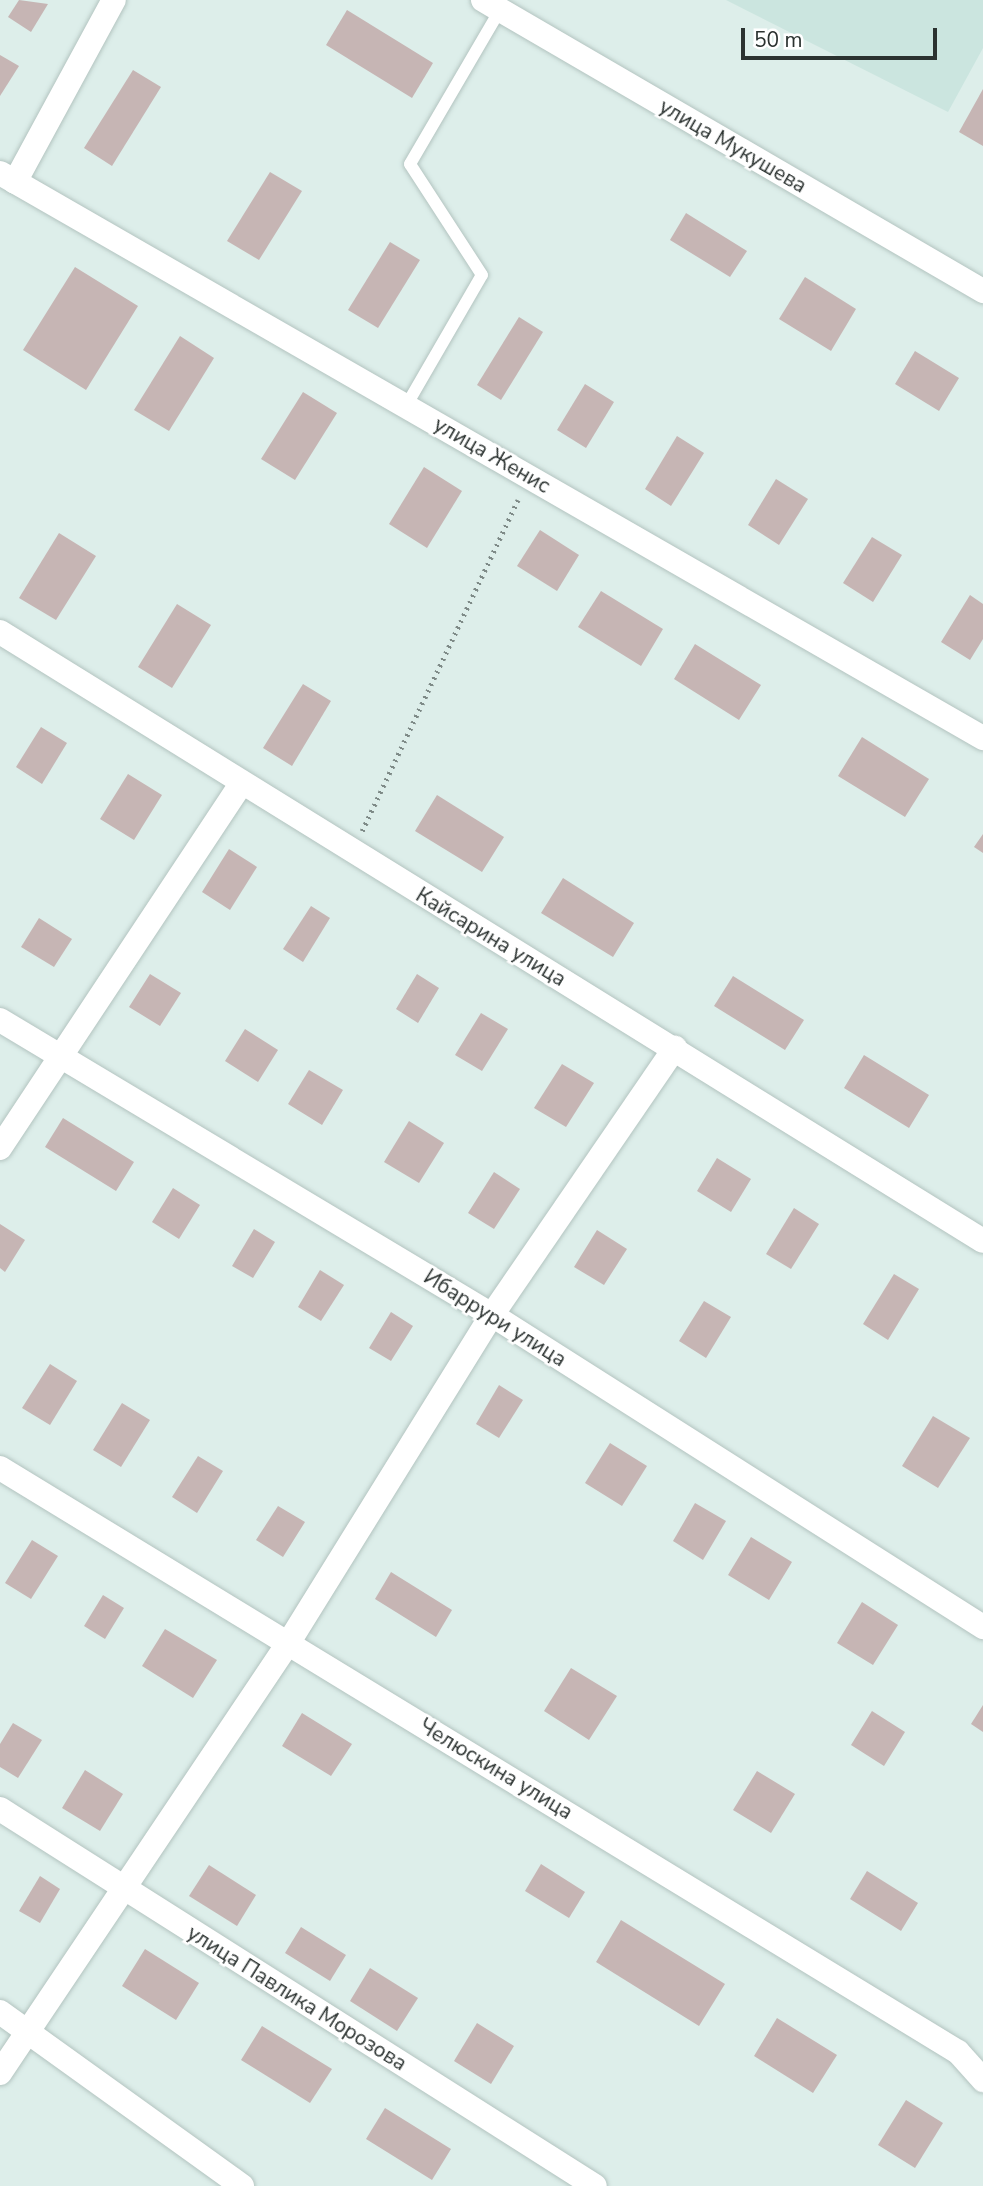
<!DOCTYPE html>
<html>
<head>
<meta charset="utf-8">
<style>
  body { margin:0 }
  #map { position:relative; width:983px; height:2186px; overflow:hidden; background:#ddeeea; font-family:"Nunito Sans",sans-serif }
  div>[style] { position:absolute }
  [style*='--x'] { left:calc(var(--x)*1px); top:calc(var(--y)*1px); width:calc(var(--w)*1px); rotate:calc(var(--a)*1deg) }
  .built>* { inset:0; background:#cbe5df }
  .building>* { inset:0; background:#c6b5b4 }
  .path>* { height:4.5px; margin-top:-2.25px; transform-origin:0; background:repeating-linear-gradient(90deg,#7e8a87 0 2px,transparent 0 7px) }
  .roads { filter:drop-shadow(0 0 2px #b3c4c0) drop-shadow(0 0 2px #b3c4c0) }
  .lane>* { height:12px; margin:-6px; padding:0 6px; transform-origin:6px; border-radius:6px; background:#fff }
  .street>* { height:24px; margin:-12px; padding:0 12px; transform-origin:12px; border-radius:12px; background:#fff }
  span { translate:-50% -50%; white-space:nowrap; text-align:center; line-height:1.15; -webkit-text-stroke:5px #fff; paint-order:stroke }
  .street-label { font-size:21px; color:#2b3230 }
  .scale { position:absolute; left:741px; top:28px; width:196px; height:32px; box-sizing:border-box; border:4px solid #2b3230; border-top:0; padding-left:9px; font-size:21px; line-height:24px; white-space:nowrap; color:#2b3230; -webkit-text-stroke:5px #fff; paint-order:stroke }
</style>
</head>
<body>
<div id="map">
  <div class="built">
    <i style="clip-path:polygon(726px 0,983px 0,983px 48px,948px 112px)"></i>
  </div>
  <div class="building">
    <i style="clip-path:polygon(19px 0,48px 4px,31px 32px,8px 17px)"></i>
    <i style="clip-path:polygon(347px 10px,433px 63px,412px 98px,326px 45px)"></i>
    <i style="clip-path:polygon(0 55px,19px 66px,0 96px)"></i>
    <i style="clip-path:polygon(133px 70px,161px 87px,112px 166px,84px 148px)"></i>
    <i style="clip-path:polygon(983px 89px,983px 146px,959px 132px)"></i>
    <i style="clip-path:polygon(270px 172px,302px 191px,259px 260px,227px 241px)"></i>
    <i style="clip-path:polygon(686px 213px,747px 251px,730px 277px,670px 240px)"></i>
    <i style="clip-path:polygon(390px 242px,420px 260px,378px 328px,348px 310px)"></i>
    <i style="clip-path:polygon(75px 267px,138px 306px,86px 390px,23px 350px)"></i>
    <i style="clip-path:polygon(805px 277px,856px 309px,831px 351px,779px 319px)"></i>
    <i style="clip-path:polygon(519px 317px,543px 332px,501px 400px,477px 385px)"></i>
    <i style="clip-path:polygon(180px 336px,214px 358px,169px 431px,134px 410px)"></i>
    <i style="clip-path:polygon(915px 351px,959px 378px,939px 411px,895px 384px)"></i>
    <i style="clip-path:polygon(585px 384px,614px 402px,586px 448px,557px 430px)"></i>
    <i style="clip-path:polygon(303px 392px,337px 413px,295px 480px,261px 459px)"></i>
    <i style="clip-path:polygon(677px 436px,704px 453px,671px 506px,645px 489px)"></i>
    <i style="clip-path:polygon(424px 467px,462px 491px,427px 548px,389px 524px)"></i>
    <i style="clip-path:polygon(776px 479px,808px 499px,779px 545px,748px 525px)"></i>
    <i style="clip-path:polygon(540px 530px,579px 555px,557px 591px,517px 566px)"></i>
    <i style="clip-path:polygon(59px 533px,96px 556px,56px 620px,19px 598px)"></i>
    <i style="clip-path:polygon(872px 537px,902px 555px,873px 602px,843px 583px)"></i>
    <i style="clip-path:polygon(601px 591px,663px 629px,641px 666px,578px 627px)"></i>
    <i style="clip-path:polygon(970px 595px,983px 604px,983px 639px,970px 660px,941px 642px)"></i>
    <i style="clip-path:polygon(177px 604px,211px 625px,172px 688px,138px 667px)"></i>
    <i style="clip-path:polygon(695px 644px,761px 685px,739px 720px,674px 679px)"></i>
    <i style="clip-path:polygon(303px 684px,331px 701px,292px 766px,263px 748px)"></i>
    <i style="clip-path:polygon(41px 727px,67px 743px,42px 784px,16px 767px)"></i>
    <i style="clip-path:polygon(862px 737px,929px 779px,905px 817px,838px 776px)"></i>
    <i style="clip-path:polygon(128px 774px,162px 795px,134px 840px,100px 819px)"></i>
    <i style="clip-path:polygon(437px 795px,504px 837px,482px 872px,415px 831px)"></i>
    <i style="clip-path:polygon(983px 834px,983px 853px,974px 847px)"></i>
    <i style="clip-path:polygon(229px 849px,257px 867px,230px 910px,202px 892px)"></i>
    <i style="clip-path:polygon(563px 878px,634px 923px,613px 957px,541px 913px)"></i>
    <i style="clip-path:polygon(311px 906px,330px 918px,303px 962px,283px 949px)"></i>
    <i style="clip-path:polygon(39px 918px,72px 939px,54px 967px,21px 947px)"></i>
    <i style="clip-path:polygon(150px 974px,181px 993px,160px 1026px,129px 1007px)"></i>
    <i style="clip-path:polygon(417px 974px,439px 988px,418px 1023px,396px 1009px)"></i>
    <i style="clip-path:polygon(733px 976px,804px 1020px,785px 1050px,714px 1006px)"></i>
    <i style="clip-path:polygon(481px 1013px,508px 1029px,482px 1071px,455px 1055px)"></i>
    <i style="clip-path:polygon(245px 1029px,278px 1050px,258px 1082px,225px 1061px)"></i>
    <i style="clip-path:polygon(864px 1055px,929px 1095px,909px 1128px,844px 1088px)"></i>
    <i style="clip-path:polygon(562px 1064px,594px 1083px,566px 1127px,534px 1108px)"></i>
    <i style="clip-path:polygon(309px 1070px,343px 1090px,322px 1125px,288px 1104px)"></i>
    <i style="clip-path:polygon(63px 1118px,134px 1162px,116px 1191px,45px 1147px)"></i>
    <i style="clip-path:polygon(409px 1121px,444px 1143px,419px 1183px,384px 1162px)"></i>
    <i style="clip-path:polygon(717px 1158px,751px 1179px,731px 1212px,697px 1191px)"></i>
    <i style="clip-path:polygon(494px 1172px,520px 1189px,494px 1229px,468px 1213px)"></i>
    <i style="clip-path:polygon(173px 1188px,200px 1205px,179px 1239px,152px 1222px)"></i>
    <i style="clip-path:polygon(794px 1208px,819px 1224px,791px 1269px,766px 1254px)"></i>
    <i style="clip-path:polygon(0 1224px,25px 1240px,5px 1272px,0 1268px)"></i>
    <i style="clip-path:polygon(254px 1229px,275px 1242px,253px 1278px,232px 1266px)"></i>
    <i style="clip-path:polygon(597px 1230px,627px 1249px,604px 1285px,574px 1267px)"></i>
    <i style="clip-path:polygon(320px 1270px,344px 1285px,321px 1321px,298px 1307px)"></i>
    <i style="clip-path:polygon(894px 1274px,919px 1289px,888px 1340px,863px 1324px)"></i>
    <i style="clip-path:polygon(704px 1301px,731px 1317px,706px 1358px,679px 1341px)"></i>
    <i style="clip-path:polygon(391px 1312px,413px 1326px,391px 1361px,369px 1348px)"></i>
    <i style="clip-path:polygon(50px 1364px,77px 1381px,50px 1425px,22px 1408px)"></i>
    <i style="clip-path:polygon(499px 1385px,523px 1400px,499px 1438px,476px 1424px)"></i>
    <i style="clip-path:polygon(122px 1403px,150px 1420px,121px 1467px,93px 1450px)"></i>
    <i style="clip-path:polygon(933px 1416px,970px 1438px,938px 1488px,902px 1466px)"></i>
    <i style="clip-path:polygon(610px 1443px,647px 1466px,622px 1506px,585px 1483px)"></i>
    <i style="clip-path:polygon(198px 1456px,223px 1471px,197px 1513px,172px 1497px)"></i>
    <i style="clip-path:polygon(695px 1503px,726px 1521px,703px 1560px,673px 1541px)"></i>
    <i style="clip-path:polygon(278px 1506px,305px 1522px,283px 1557px,256px 1540px)"></i>
    <i style="clip-path:polygon(751px 1537px,792px 1562px,769px 1600px,728px 1575px)"></i>
    <i style="clip-path:polygon(32px 1540px,58px 1556px,31px 1599px,5px 1583px)"></i>
    <i style="clip-path:polygon(391px 1572px,452px 1610px,436px 1637px,375px 1599px)"></i>
    <i style="clip-path:polygon(103px 1595px,124px 1608px,105px 1639px,84px 1626px)"></i>
    <i style="clip-path:polygon(862px 1602px,898px 1625px,873px 1665px,837px 1643px)"></i>
    <i style="clip-path:polygon(165px 1629px,217px 1660px,193px 1698px,142px 1666px)"></i>
    <i style="clip-path:polygon(571px 1668px,617px 1696px,589px 1740px,544px 1711px)"></i>
    <i style="clip-path:polygon(983px 1705px,983px 1732px,971px 1724px)"></i>
    <i style="clip-path:polygon(872px 1711px,905px 1732px,884px 1766px,851px 1745px)"></i>
    <i style="clip-path:polygon(302px 1713px,352px 1744px,331px 1776px,282px 1746px)"></i>
    <i style="clip-path:polygon(13px 1723px,42px 1740px,18px 1778px,0 1767px,0 1744px)"></i>
    <i style="clip-path:polygon(85px 1770px,123px 1794px,100px 1831px,62px 1808px)"></i>
    <i style="clip-path:polygon(757px 1771px,795px 1794px,771px 1833px,733px 1810px)"></i>
    <i style="clip-path:polygon(541px 1864px,585px 1892px,569px 1918px,525px 1891px)"></i>
    <i style="clip-path:polygon(209px 1865px,256px 1895px,237px 1926px,189px 1896px)"></i>
    <i style="clip-path:polygon(867px 1871px,918px 1903px,901px 1931px,850px 1899px)"></i>
    <i style="clip-path:polygon(40px 1876px,60px 1889px,40px 1923px,19px 1911px)"></i>
    <i style="clip-path:polygon(621px 1920px,725px 1984px,699px 2026px,596px 1962px)"></i>
    <i style="clip-path:polygon(301px 1927px,346px 1955px,330px 1981px,285px 1953px)"></i>
    <i style="clip-path:polygon(145px 1949px,199px 1983px,176px 2020px,122px 1986px)"></i>
    <i style="clip-path:polygon(370px 1968px,418px 1998px,397px 2031px,350px 2001px)"></i>
    <i style="clip-path:polygon(777px 2018px,837px 2055px,813px 2093px,754px 2056px)"></i>
    <i style="clip-path:polygon(477px 2023px,514px 2046px,491px 2084px,454px 2061px)"></i>
    <i style="clip-path:polygon(262px 2026px,332px 2069px,310px 2103px,241px 2060px)"></i>
    <i style="clip-path:polygon(906px 2100px,943px 2123px,915px 2168px,878px 2145px)"></i>
    <i style="clip-path:polygon(385px 2108px,451px 2149px,432px 2180px,366px 2139px)"></i>
  </div>
  <div class="path">
    <i style="--x:362;--y:831;--w:366;--a:-64.8"></i>
  </div>
  <div class="roads">
    <div class="lane">
      <i style="--x:406;--y:406;--w:151;--a:-59.9"></i>
      <i style="--x:482;--y:275;--w:132;--a:-123"></i>
      <i style="--x:410;--y:164;--w:178;--a:-59.7"></i>
    </div>
    <div class="street">
      <i style="--x:483;--y:0;--w:579;--a:30.2"></i>
      <i style="--x:0;--y:173;--w:1134;--a:29.89"></i>
      <i style="--x:15;--y:182;--w:207;--a:-61.5"></i>
      <i style="--x:0;--y:632;--w:1156;--a:31.78"></i>
      <i style="--x:0;--y:1020;--w:574;--a:30.95"></i>
      <i style="--x:492;--y:1315;--w:582;--a:32.43"></i>
      <i style="--x:0;--y:1148;--w:435;--a:-56.5"></i>
      <i style="--x:0;--y:1468;--w:1122;--a:31.37"></i>
      <i style="--x:958;--y:2052;--w:38;--a:48"></i>
      <i style="--x:0;--y:1809;--w:704;--a:32.36"></i>
      <i style="--x:0;--y:2012;--w:298;--a:35.7"></i>
      <i style="--x:0;--y:2073;--w:519;--a:-56.16"></i>
      <i style="--x:289;--y:1642;--w:385;--a:-58.2"></i>
      <i style="--x:492;--y:1315;--w:324;--a:-55.6"></i>
    </div>
  </div>
  <div class="street-label">
    <span style="left:733px;top:146px;rotate:30deg">улица Мукушева</span>
    <span style="left:492px;top:455px;rotate:30deg">улица Женис</span>
    <span style="left:491px;top:937px;rotate:31deg">Кайсарина улица</span>
    <span style="left:495px;top:1318px;rotate:32deg">Ибаррури улица</span>
    <span style="left:496px;top:1769px;rotate:31deg">Челюскина улица</span>
    <span style="left:297px;top:1998px;rotate:32deg">улица Павлика Морозова</span>
  </div>
  <div class="scale">50 m</div>
</div>
</body>
</html>
